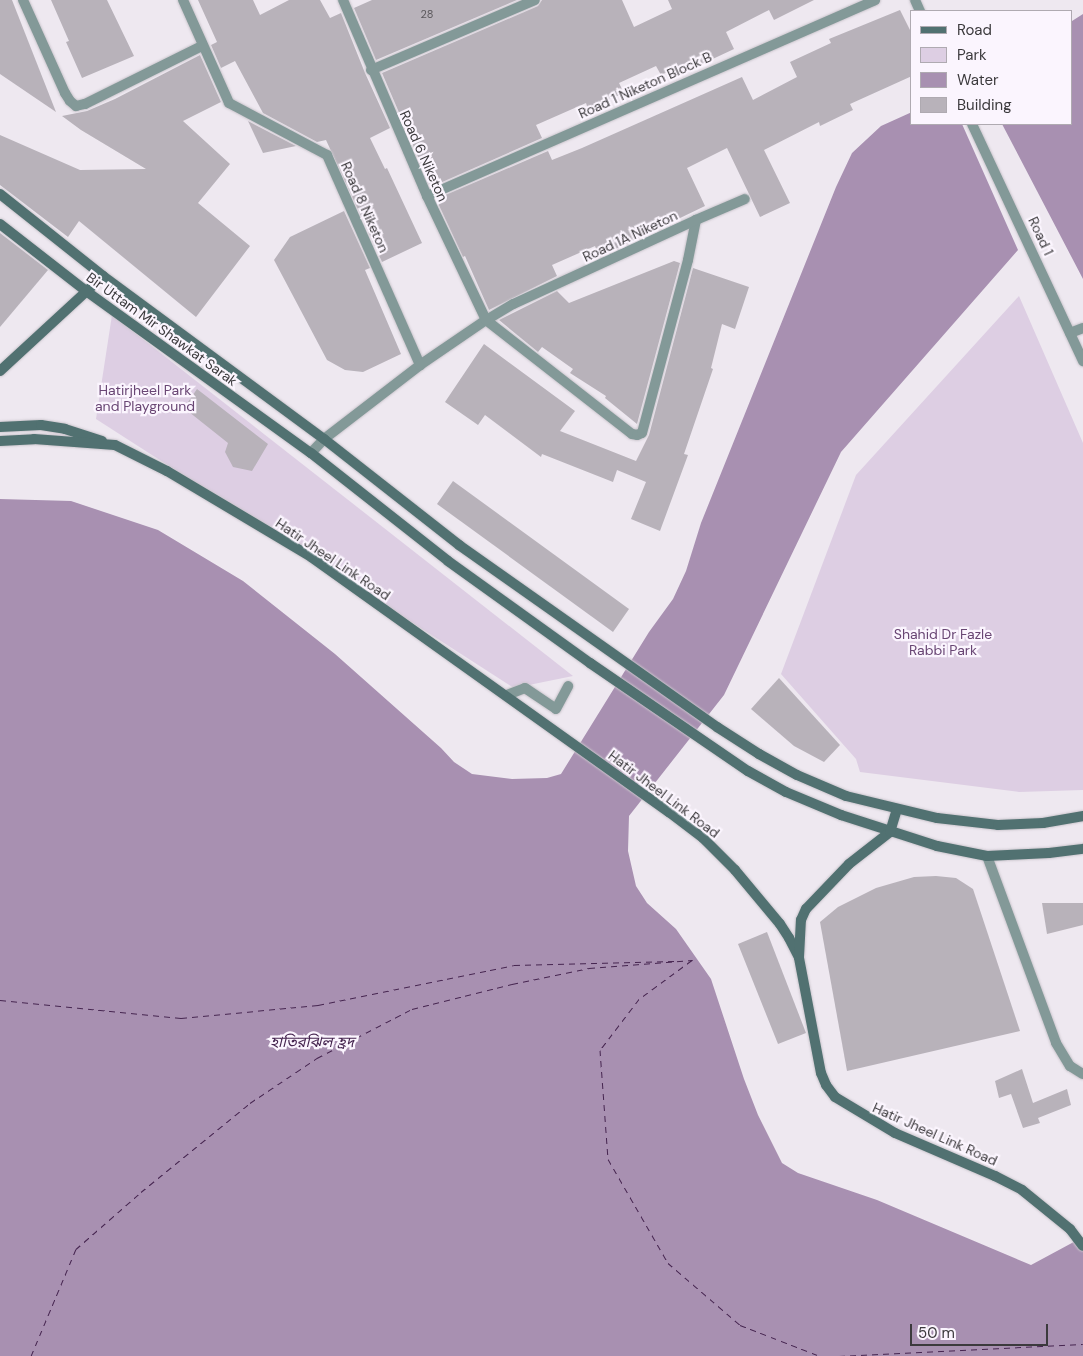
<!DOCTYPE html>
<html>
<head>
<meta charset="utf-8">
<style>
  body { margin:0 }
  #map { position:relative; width:1083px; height:1356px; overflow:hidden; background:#eee8f0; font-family:"DM Sans","Noto Sans Bengali",sans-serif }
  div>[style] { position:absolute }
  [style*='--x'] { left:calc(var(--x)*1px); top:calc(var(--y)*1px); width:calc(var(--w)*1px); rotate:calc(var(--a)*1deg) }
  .green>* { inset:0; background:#ddcee3 }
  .water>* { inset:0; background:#a890b1 }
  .ferry>* { height:1px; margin-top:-0.5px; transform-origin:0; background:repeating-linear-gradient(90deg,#45244f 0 6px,transparent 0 11px) }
  .building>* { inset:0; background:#b8b2ba }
  .roads { filter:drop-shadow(0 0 1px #cac5cc) drop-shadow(0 0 1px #cac5cc) }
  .pedestrian>* { height:10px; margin:-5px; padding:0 5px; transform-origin:5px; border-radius:5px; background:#839998 }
  .minor>* { height:10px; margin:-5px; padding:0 5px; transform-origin:5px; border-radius:5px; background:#839998 }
  .tertiary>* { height:10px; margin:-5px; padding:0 5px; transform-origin:5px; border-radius:5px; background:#839998 }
  .secondary>* { height:10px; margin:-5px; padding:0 5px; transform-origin:5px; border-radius:5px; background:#517171 }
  span { translate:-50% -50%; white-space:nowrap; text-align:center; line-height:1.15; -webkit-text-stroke:4.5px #fbf5fe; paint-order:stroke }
  .number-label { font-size:11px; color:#5b585c }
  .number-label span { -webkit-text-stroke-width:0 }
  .street-label { font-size:14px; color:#3c3a3d }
  .park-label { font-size:14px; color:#694674 }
  .water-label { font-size:15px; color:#45244f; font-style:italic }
  .legend { position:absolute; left:910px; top:10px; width:162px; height:115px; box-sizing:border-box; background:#fbf5fe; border:1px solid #afaab1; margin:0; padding:6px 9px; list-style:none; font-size:15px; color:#3c3a3d }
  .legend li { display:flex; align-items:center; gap:10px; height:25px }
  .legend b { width:25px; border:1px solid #afaab1 }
  .scale { position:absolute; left:910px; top:1324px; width:138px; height:22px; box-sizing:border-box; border:2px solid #3c3a3d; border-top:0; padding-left:6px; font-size:15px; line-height:18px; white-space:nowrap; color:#3c3a3d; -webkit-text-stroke:4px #fbf5fe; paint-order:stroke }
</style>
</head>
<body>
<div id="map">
  <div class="green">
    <i style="clip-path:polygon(1019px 296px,1083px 443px,1083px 790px,1019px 792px,860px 772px,856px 759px,781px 674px,856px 475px)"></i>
    <i style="clip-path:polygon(112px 315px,573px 676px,514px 688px,96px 419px)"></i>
  </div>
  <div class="water">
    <i style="clip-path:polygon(1083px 14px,1083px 279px,1002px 124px,1072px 124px,1072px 21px)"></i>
    <i style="clip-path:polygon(912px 112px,912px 124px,962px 124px,1018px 250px,841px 452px,724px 695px,629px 816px,628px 851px,636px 886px,647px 903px,676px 929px,711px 979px,744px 1079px,758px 1115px,782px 1163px,798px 1173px,877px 1200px,1031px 1265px,1083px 1237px,1083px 1356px,0 1356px,0 499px,71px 501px,158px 530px,243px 581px,335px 654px,441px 748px,454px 762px,472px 774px,512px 779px,547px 778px,561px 774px,649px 632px,673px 599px,686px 571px,701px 523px,836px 187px,852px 153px,881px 126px)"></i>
  </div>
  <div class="ferry">
    <i style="--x:692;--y:960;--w:66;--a:143.7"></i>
    <i style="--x:639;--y:999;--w:64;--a:127.4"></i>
    <i style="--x:600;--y:1050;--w:109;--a:85.8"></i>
    <i style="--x:608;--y:1159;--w:120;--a:60"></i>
    <i style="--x:668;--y:1263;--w:95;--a:40.7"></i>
    <i style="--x:740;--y:1325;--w:86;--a:21.2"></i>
    <i style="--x:0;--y:1000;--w:182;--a:5.7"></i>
    <i style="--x:181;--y:1018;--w:138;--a:-5.4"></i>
    <i style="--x:318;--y:1005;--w:200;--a:-11.5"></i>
    <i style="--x:514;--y:965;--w:161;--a:-1.4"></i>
    <i style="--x:31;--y:1356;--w:116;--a:-67.2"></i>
    <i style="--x:76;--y:1249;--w:86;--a:-41.2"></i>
    <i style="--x:141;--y:1192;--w:141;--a:-39.2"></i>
    <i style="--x:250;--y:1103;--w:81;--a:-33.9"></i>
    <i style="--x:317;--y:1058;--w:107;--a:-27.3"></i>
    <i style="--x:412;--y:1009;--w:103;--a:-14"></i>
    <i style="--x:512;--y:984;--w:79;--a:-11.7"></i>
    <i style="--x:589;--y:968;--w:104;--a:-4.4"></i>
    <i style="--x:839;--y:1356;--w:244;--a:-2.8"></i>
  </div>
  <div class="building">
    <i style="clip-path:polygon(0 0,12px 0,56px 112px,0 74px)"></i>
    <i style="clip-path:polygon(51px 0,107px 0,134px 56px,82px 78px,66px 42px,69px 41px)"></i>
    <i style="clip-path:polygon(198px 0,253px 0,260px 15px,289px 0,320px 0,330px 18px,341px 13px,365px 73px,390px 128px,370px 138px,385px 169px,387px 168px,422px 243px,382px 262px,326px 140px,317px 142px,263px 113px,235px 61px,221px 68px,211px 45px,217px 42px)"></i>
    <i style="clip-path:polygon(372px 0,517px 0,376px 60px,354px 8px)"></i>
    <i style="clip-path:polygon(542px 0,622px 0,634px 27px,672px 9px,668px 0,814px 0,774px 20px,769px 10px,726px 32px,734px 49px,702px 64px,698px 57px,661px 75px,656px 66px,619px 83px,624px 93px,588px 109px,586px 103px,536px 125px,542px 138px,431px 187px,382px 73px,538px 6px)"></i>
    <i style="clip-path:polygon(900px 10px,912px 34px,912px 76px,850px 104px,853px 110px,820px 126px,819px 122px,764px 150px,790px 203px,760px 217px,727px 148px,687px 168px,705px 206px,599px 257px,595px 246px,552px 265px,557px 276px,489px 310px,465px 256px,463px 257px,436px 199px,548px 151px,552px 160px,582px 148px,742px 77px,753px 100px,797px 77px,790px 62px,831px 43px,829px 39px)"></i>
    <i style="clip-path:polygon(200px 55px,221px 102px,183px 121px,230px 164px,198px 203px,250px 246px,196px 317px,79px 221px,68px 237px,0 185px,0 135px,80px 170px,146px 169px,81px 130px,62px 116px,87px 111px,115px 99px)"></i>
    <i style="clip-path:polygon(248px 121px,296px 146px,263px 153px)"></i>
    <i style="clip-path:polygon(344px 211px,370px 268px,365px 270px,401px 354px,363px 372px,345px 370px,327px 360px,274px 260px,290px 237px)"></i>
    <i style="clip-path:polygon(0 233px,48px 270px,0 327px)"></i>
    <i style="clip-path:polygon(674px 261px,680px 263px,637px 424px,605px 398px,606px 396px,570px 373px,573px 369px,542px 347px,538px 352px,499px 320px,557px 291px,569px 303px)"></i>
    <i style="clip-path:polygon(693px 268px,749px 287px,735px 329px,722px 324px,711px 368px,713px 369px,684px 454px,688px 455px,660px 531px,631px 519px,646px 482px,617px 470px,613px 482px,542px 454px,541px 457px,485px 415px,478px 425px,445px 402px,484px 344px,575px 411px,560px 431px,636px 461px,649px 435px)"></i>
    <i style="clip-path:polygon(197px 389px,268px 444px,252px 471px,233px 467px,225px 452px,228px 443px,184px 408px)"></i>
    <i style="clip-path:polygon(453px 481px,629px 609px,613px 632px,437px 504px)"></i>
    <i style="clip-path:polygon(779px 678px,840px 745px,824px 762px,794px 746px,751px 709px)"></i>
    <i style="clip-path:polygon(936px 876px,956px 878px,973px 889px,1020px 1031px,847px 1071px,820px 922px,838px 907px,876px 888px,914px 877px)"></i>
    <i style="clip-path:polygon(1042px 903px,1083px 903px,1083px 925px,1047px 934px)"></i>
    <i style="clip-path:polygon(767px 932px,806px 1033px,778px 1044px,738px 944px)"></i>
    <i style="clip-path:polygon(1022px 1069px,1033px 1103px,1067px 1089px,1071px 1105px,1038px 1118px,1040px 1123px,1023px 1128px,1011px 1094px,999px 1098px,995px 1081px)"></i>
  </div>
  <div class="roads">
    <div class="pedestrian">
      <i style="--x:507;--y:695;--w:19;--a:-21"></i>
      <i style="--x:525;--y:688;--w:37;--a:34"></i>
      <i style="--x:556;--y:709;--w:26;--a:-62"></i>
    </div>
    <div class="minor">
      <i style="--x:23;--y:0;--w:102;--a:65.7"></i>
      <i style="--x:65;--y:93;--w:9;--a:58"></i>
      <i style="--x:70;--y:101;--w:8;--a:40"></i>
      <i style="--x:76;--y:106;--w:9;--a:-13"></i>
      <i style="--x:85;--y:104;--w:131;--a:-26.4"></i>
      <i style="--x:183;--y:0;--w:113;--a:65.9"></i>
      <i style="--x:229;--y:103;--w:111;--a:28"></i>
      <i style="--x:327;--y:155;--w:230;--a:66.1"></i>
      <i style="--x:915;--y:0;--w:12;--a:66"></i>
      <i style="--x:371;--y:70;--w:178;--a:-23.1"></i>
      <i style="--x:972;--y:124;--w:262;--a:64.9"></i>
      <i style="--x:427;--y:196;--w:489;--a:-23.6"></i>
      <i style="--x:696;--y:220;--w:53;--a:-23.2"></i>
      <i style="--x:1070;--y:333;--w:14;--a:-21"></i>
      <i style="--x:311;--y:453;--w:19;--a:-47"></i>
      <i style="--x:324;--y:439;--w:121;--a:-37.6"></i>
      <i style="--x:420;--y:365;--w:80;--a:-34.3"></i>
      <i style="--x:486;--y:320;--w:185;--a:38"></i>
      <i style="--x:632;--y:434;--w:5;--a:11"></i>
      <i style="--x:637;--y:435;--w:5;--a:-22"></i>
      <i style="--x:642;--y:433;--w:179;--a:-75.1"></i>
      <i style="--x:688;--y:260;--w:41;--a:-78.7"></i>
      <i style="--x:696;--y:220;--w:201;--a:155.3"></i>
      <i style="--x:513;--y:304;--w:31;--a:149"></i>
      <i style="--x:486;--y:320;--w:137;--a:-115.4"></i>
      <i style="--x:427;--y:196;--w:213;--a:-113.2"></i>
    </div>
    <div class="tertiary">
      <i style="--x:987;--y:856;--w:199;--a:69.7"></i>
      <i style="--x:1056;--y:1043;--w:27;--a:59"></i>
      <i style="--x:1070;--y:1066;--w:15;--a:32"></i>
    </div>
    <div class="secondary">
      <i style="--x:0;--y:194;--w:132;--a:38.5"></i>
      <i style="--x:103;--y:276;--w:275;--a:36.4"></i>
      <i style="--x:324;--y:439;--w:172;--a:38.1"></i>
      <i style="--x:459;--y:545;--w:316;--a:35.2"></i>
      <i style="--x:717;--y:727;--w:50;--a:32.7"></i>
      <i style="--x:759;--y:754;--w:43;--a:28.9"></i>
      <i style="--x:797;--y:775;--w:53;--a:23.2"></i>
      <i style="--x:846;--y:796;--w:94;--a:13.6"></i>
      <i style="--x:937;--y:818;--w:61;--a:6.5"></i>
      <i style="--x:998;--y:825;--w:45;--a:-2.5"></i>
      <i style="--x:1043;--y:823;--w:41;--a:-9.9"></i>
      <i style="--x:0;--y:224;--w:109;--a:37.9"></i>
      <i style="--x:86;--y:291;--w:277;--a:35.8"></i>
      <i style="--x:311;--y:453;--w:174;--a:38.2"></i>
      <i style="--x:448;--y:561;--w:175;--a:35.7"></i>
      <i style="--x:590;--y:663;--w:191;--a:34.4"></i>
      <i style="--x:748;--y:771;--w:43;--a:28.9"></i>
      <i style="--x:786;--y:792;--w:60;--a:22.7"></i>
      <i style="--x:841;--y:815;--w:101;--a:17.9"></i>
      <i style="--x:937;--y:846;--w:51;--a:11.3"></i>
      <i style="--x:987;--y:856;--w:62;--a:-2.8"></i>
      <i style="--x:1049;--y:853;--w:34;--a:-7"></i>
      <i style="--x:0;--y:371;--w:140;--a:-42.7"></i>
      <i style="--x:0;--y:427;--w:41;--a:-2.8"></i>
      <i style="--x:41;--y:425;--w:24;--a:9"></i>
      <i style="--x:65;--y:429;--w:39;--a:18"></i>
      <i style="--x:0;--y:441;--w:34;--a:-3"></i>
      <i style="--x:34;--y:439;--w:81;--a:4.2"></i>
      <i style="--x:115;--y:445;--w:58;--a:26.6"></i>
      <i style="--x:167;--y:471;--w:168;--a:30.8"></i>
      <i style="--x:311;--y:557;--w:440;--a:35.5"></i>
      <i style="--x:669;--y:812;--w:43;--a:37.4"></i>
      <i style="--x:703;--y:838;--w:45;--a:45"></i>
      <i style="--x:735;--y:870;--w:70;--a:50.2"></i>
      <i style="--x:780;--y:924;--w:17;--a:57"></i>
      <i style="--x:789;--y:938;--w:22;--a:63"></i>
      <i style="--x:799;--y:958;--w:117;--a:79.2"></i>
      <i style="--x:821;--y:1073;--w:13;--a:67"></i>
      <i style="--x:826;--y:1085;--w:15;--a:53"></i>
      <i style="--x:835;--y:1097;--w:70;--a:31"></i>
      <i style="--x:895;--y:1133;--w:109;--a:23.3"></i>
      <i style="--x:995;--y:1176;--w:30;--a:27"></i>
      <i style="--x:1022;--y:1190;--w:62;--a:39.1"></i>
      <i style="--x:1070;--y:1229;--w:21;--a:53"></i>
      <i style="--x:799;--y:957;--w:37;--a:-87"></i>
      <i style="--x:801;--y:920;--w:12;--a:-66"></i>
      <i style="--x:806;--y:909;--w:62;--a:-46.3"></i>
      <i style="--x:849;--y:864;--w:52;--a:-38"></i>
      <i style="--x:890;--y:832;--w:24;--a:-73"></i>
    </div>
  </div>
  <div class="number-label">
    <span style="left:427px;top:14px">28</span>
  </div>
  <div class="street-label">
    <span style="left:645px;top:85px;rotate:-24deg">Road 1 Niketon Block B</span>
    <span style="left:424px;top:156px;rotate:66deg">Road 6 Niketon</span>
    <span style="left:365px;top:207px;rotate:66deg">Road 8 Niketon</span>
    <span style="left:630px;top:236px;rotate:-25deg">Road 1A Niketon</span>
    <span style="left:1041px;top:236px;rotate:65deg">Road 1</span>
    <span style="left:162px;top:329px;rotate:36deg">Bir Uttam Mir Shawkat Sarak</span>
    <span style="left:333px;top:559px;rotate:34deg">Hatir Jheel Link Road</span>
    <span style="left:664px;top:794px;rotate:37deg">Hatir Jheel Link Road</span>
    <span style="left:935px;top:1134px;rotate:24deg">Hatir Jheel Link Road</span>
  </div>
  <div class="park-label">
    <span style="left:145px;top:398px">Hatirjheel Park<br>and Playground</span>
    <span style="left:943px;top:642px">Shahid Dr Fazle<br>Rabbi Park</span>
  </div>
  <div class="water-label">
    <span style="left:312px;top:1043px">হাতিরঝিল হ্রদ</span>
  </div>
  <ul class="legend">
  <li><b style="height:6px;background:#517171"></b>Road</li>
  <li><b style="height:14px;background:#ddcee3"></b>Park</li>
  <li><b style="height:14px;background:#a890b1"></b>Water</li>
  <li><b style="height:14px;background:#b8b2ba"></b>Building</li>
  </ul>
  <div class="scale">50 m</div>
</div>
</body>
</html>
